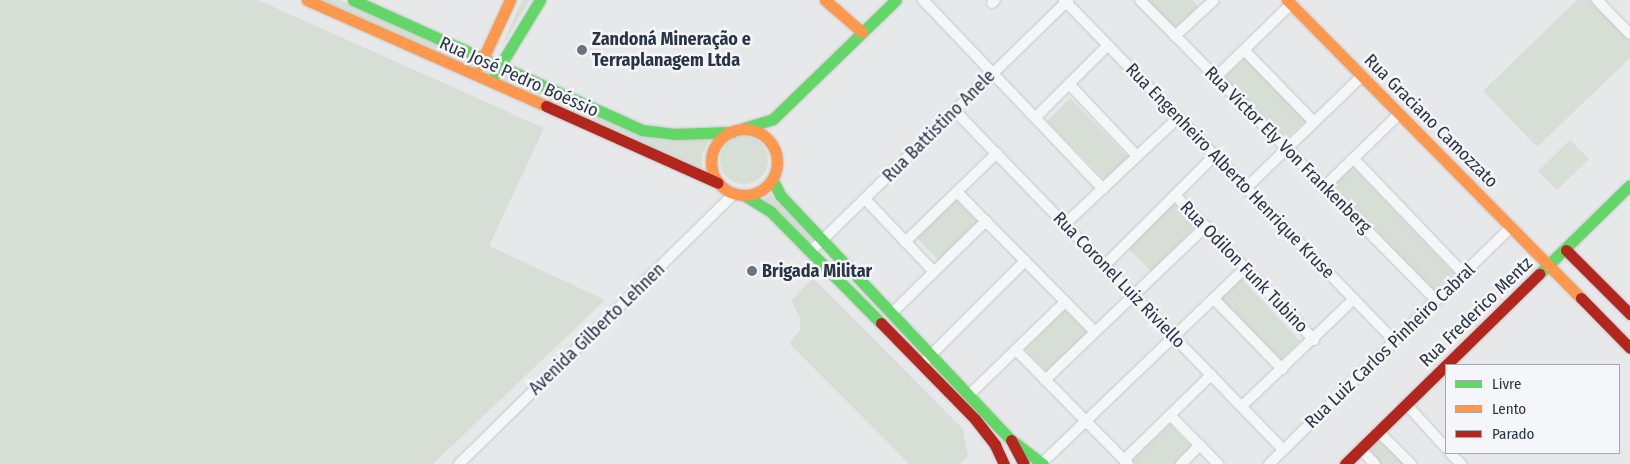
<!DOCTYPE html>
<html>
<head>
<meta charset="utf-8">
<style>
  body { margin:0 }
  #map { position:relative; width:1630px; height:464px; overflow:hidden; background:#e6e8ea; font-family:"Fira Sans Condensed",sans-serif }
  div>[style] { position:absolute }
  [style*='--x'] { left:calc(var(--x)*1px); top:calc(var(--y)*1px); width:calc(var(--w)*1px); rotate:calc(var(--a)*1deg) }
  .green>* { inset:0; background:#d6ded6 }
  .round { border-radius:50% }
  .roads { filter:drop-shadow(0 0 1px #c4c6c8) drop-shadow(0 0 1px #c4c6c8) }
  .street>* { height:10px; margin:-5px; padding:0 5px; transform-origin:5px; border-radius:5px; background:#f5f6f7 }
  .fast>* { height:11px; margin:-5.5px; padding:0 5.5px; transform-origin:5.5px; border-radius:5.5px; background:#63d668 }
  .slow>* { height:11px; margin:-5.5px; padding:0 5.5px; transform-origin:5.5px; border-radius:5.5px; background:#ff974d }
  .slow>.ring { margin:-5.5px; padding:0; box-sizing:content-box; background:none; border:11px solid #ff974d; border-radius:50% }
  .jam>* { height:11px; margin:-5.5px; padding:0 5.5px; transform-origin:5.5px; border-radius:5.5px; background:#b3261e }
  .dots>* { width:14px; height:14px; translate:-50% -50%; box-sizing:border-box; border:2px solid #f4f6f9; border-radius:50% }
  span { translate:-50% -50%; white-space:nowrap; text-align:center; line-height:1.15; -webkit-text-stroke:5px #f4f6f9; paint-order:stroke }
  .poi-label { font-size:18px; color:#2b3445; font-weight:700 }
  .left { translate:0 -50%; text-align:left }
  .street-label { font-size:18px; color:#2b3445 }
  .legend { position:absolute; left:1445px; top:364px; width:175px; height:90px; box-sizing:border-box; background:#f4f6f9; border:1px solid #a4a8b1; margin:0; padding:6px 9px; list-style:none; font-size:15px; color:#2b3445 }
  .legend li { display:flex; align-items:center; gap:10px; height:25px }
  .legend b { width:25px; border:1px solid #a4a8b1 }
</style>
</head>
<body>
<div id="map">
  <div class="green">
    <i style="clip-path:polygon(0 0,258px 0,544px 128px,489px 246px,605px 300px,433px 464px,0 464px)"></i>
    <i style="clip-path:polygon(315px 0,340px 0,646px 137px,671px 141px,711px 138px,702px 155px,702px 174px)"></i>
    <i style="clip-path:polygon(522px 0,530px 0,501px 48px)"></i>
    <i style="clip-path:polygon(1146px 0,1192px 0,1198px 6px,1174px 29px)"></i>
    <i style="clip-path:polygon(1577px 0,1590px 0,1630px 41px,1630px 58px,1537px 147px,1483px 91px)"></i>
    <i style="clip-path:polygon(1245px 58px,1306px 120px,1285px 140px,1224px 78px)"></i>
    <i style="clip-path:polygon(1070px 98px,1128px 157px,1105px 180px,1047px 121px)"></i>
    <i class="round" style="left:720px;top:136px;width:48px;height:48px"></i>
    <i style="clip-path:polygon(1570px 140px,1589px 159px,1557px 190px,1538px 171px)"></i>
    <i style="clip-path:polygon(1352px 166px,1454px 273px,1434px 291px,1332px 185px)"></i>
    <i style="clip-path:polygon(770px 194px,813px 239px,807px 245px,764px 199px)"></i>
    <i style="clip-path:polygon(956px 199px,978px 222px,938px 260px,916px 237px)"></i>
    <i style="clip-path:polygon(1173px 203px,1196px 227px,1151px 271px,1128px 248px)"></i>
    <i style="clip-path:polygon(813px 278px,963px 429px,968px 456px,960px 464px,909px 464px,789px 343px,800px 330px,800px 318px,791px 301px)"></i>
    <i style="clip-path:polygon(1241px 278px,1300px 341px,1281px 360px,1220px 298px)"></i>
    <i style="clip-path:polygon(1065px 310px,1087px 332px,1047px 372px,1025px 349px)"></i>
    <i style="clip-path:polygon(1170px 424px,1192px 448px,1174px 464px,1132px 464px,1130px 462px)"></i>
    <i style="clip-path:polygon(1380px 436px,1408px 464px,1377px 464px,1364px 451px)"></i>
  </div>
  <div class="roads">
    <div class="street">
      <i style="--x:923;--y:0;--w:261;--a:46.4"></i>
      <i style="--x:1064;--y:0;--w:474;--a:45.9"></i>
      <i style="--x:1140;--y:0;--w:421;--a:45.4"></i>
      <i style="--x:1597;--y:0;--w:47;--a:45.9"></i>
      <i style="--x:992;--y:3;--w:4;--a:-45"></i>
      <i style="--x:1175;--y:36;--w:53;--a:-42.7"></i>
      <i style="--x:1244;--y:50;--w:100;--a:45.8"></i>
      <i style="--x:1216;--y:77;--w:105;--a:-44.2"></i>
      <i style="--x:1069;--y:84;--w:99;--a:46.6"></i>
      <i style="--x:955;--y:111;--w:472;--a:45.9"></i>
      <i style="--x:1035;--y:118;--w:103;--a:-45"></i>
      <i style="--x:1354;--y:159;--w:159;--a:46.3"></i>
      <i style="--x:1324;--y:187;--w:105;--a:-44.2"></i>
      <i style="--x:1246;--y:188;--w:161;--a:-44"></i>
      <i style="--x:957;--y:192;--w:195;--a:45.4"></i>
      <i style="--x:1175;--y:195;--w:201;--a:46.2"></i>
      <i style="--x:866;--y:200;--w:99;--a:46.6"></i>
      <i style="--x:1065;--y:224;--w:156;--a:-43.2"></i>
      <i style="--x:905;--y:242;--w:128;--a:-44.1"></i>
      <i style="--x:810;--y:252;--w:361;--a:-44.3"></i>
      <i style="--x:1105;--y:265;--w:154;--a:-45"></i>
      <i style="--x:1214;--y:299;--w:98;--a:45.8"></i>
      <i style="--x:892;--y:313;--w:132;--a:-44.4"></i>
      <i style="--x:1016;--y:350;--w:160;--a:45.5"></i>
      <i style="--x:927;--y:359;--w:139;--a:-45"></i>
      <i style="--x:1045;--y:380;--w:223;--a:-43.7"></i>
      <i style="--x:969;--y:395;--w:134;--a:-44.1"></i>
      <i style="--x:1406;--y:404;--w:59;--a:47.7"></i>
      <i style="--x:1242;--y:406;--w:155;--a:-43.7"></i>
      <i style="--x:1170;--y:415;--w:69;--a:45.6"></i>
      <i style="--x:1378;--y:431;--w:47;--a:45"></i>
      <i style="--x:1360;--y:449;--w:21;--a:45"></i>
      <i style="--x:1450;--y:453;--w:16;--a:45"></i>
      <i style="--x:1124;--y:460;--w:122;--a:-44.3"></i>
      <i style="--x:1042;--y:463;--w:281;--a:-43.8"></i>
      <i style="--x:459;--y:464;--w:385;--a:-44.5"></i>
      <i style="--x:1181;--y:464;--w:27;--a:-45"></i>
      <i style="--x:1269;--y:464;--w:339;--a:-44.4"></i>
    </div>
    <div class="fast">
      <i style="--x:353;--y:0;--w:317;--a:24.2"></i>
      <i style="--x:642;--y:130;--w:32;--a:7"></i>
      <i style="--x:674;--y:134;--w:58;--a:-2"></i>
      <i style="--x:495;--y:74;--w:87;--a:-58.7"></i>
      <i style="--x:744;--y:128;--w:30;--a:-17"></i>
      <i style="--x:773;--y:119;--w:171;--a:-44.1"></i>
      <i style="--x:772;--y:179;--w:18;--a:63"></i>
      <i style="--x:780;--y:195;--w:337;--a:46.7"></i>
      <i style="--x:1011;--y:440;--w:40;--a:37"></i>
      <i style="--x:744;--y:195;--w:32;--a:32"></i>
      <i style="--x:771;--y:212;--w:156;--a:45.3"></i>
      <i style="--x:1539;--y:274;--w:127;--a:-44.4"></i>
    </div>
    <div class="slow">
      <i style="--x:307;--y:0;--w:261;--a:23.9"></i>
      <i style="--x:825;--y:0;--w:49;--a:40.9"></i>
      <i style="--x:1287;--y:0;--w:419;--a:45.4"></i>
      <i style="--x:480;--y:65;--w:72;--a:-65.2"></i>
      <i class="ring" style="left:711px;top:129px;width:55px;height:55px"></i>
    </div>
    <div class="jam">
      <i style="--x:546;--y:106;--w:188;--a:24.1"></i>
      <i style="--x:1566;--y:250;--w:91;--a:45"></i>
      <i style="--x:1581;--y:298;--w:70;--a:45.6"></i>
      <i style="--x:881;--y:323;--w:134;--a:45.6"></i>
      <i style="--x:975;--y:419;--w:33;--a:52"></i>
      <i style="--x:995;--y:445;--w:21;--a:65"></i>
      <i style="--x:1011;--y:440;--w:27;--a:62"></i>
      <i style="--x:1345;--y:464;--w:272;--a:-44.4"></i>
    </div>
  </div>
  <div class="dots">
    <i style="left:582px;top:50px;background:#6c737f"></i>
    <i style="left:752px;top:271px;background:#6c737f"></i>
  </div>
  <div class="poi-label">
    <span class="left" style="left:592px;top:50px">Zandoná Mineração e<br>Terraplanagem Ltda</span>
    <span class="left" style="left:762px;top:271px">Brigada Militar</span>
  </div>
  <div class="street-label">
    <span style="left:519px;top:77px;rotate:24deg">Rua José Pedro Boéssio</span>
    <span style="left:1431px;top:121px;rotate:45deg">Rua Graciano Camozzato</span>
    <span style="left:939px;top:126px;rotate:-45deg">Rua Battistino Anele</span>
    <span style="left:1288px;top:150px;rotate:45deg">Rua Victor Ely Von Frankenberg</span>
    <span style="left:1230px;top:171px;rotate:46deg">Rua Engenheiro Alberto Henrique Kruse</span>
    <span style="left:1244px;top:267px;rotate:46deg">Rua Odilon Funk Tubino</span>
    <span style="left:1119px;top:280px;rotate:46deg">Rua Coronel Luiz Riviello</span>
    <span style="left:1476px;top:312px;rotate:-44deg">Rua Frederico Mentz</span>
    <span style="left:597px;top:329px;rotate:-44deg">Avenida Gilberto Lehnen</span>
    <span style="left:1390px;top:346px;rotate:-44deg">Rua Luiz Carlos Pinheiro Cabral</span>
  </div>
  <ul class="legend">
  <li><b style="height:6px;background:#63d668"></b>Livre</li>
  <li><b style="height:6px;background:#ff974d"></b>Lento</li>
  <li><b style="height:6px;background:#b3261e"></b>Parado</li>
  </ul>
</div>
</body>
</html>
